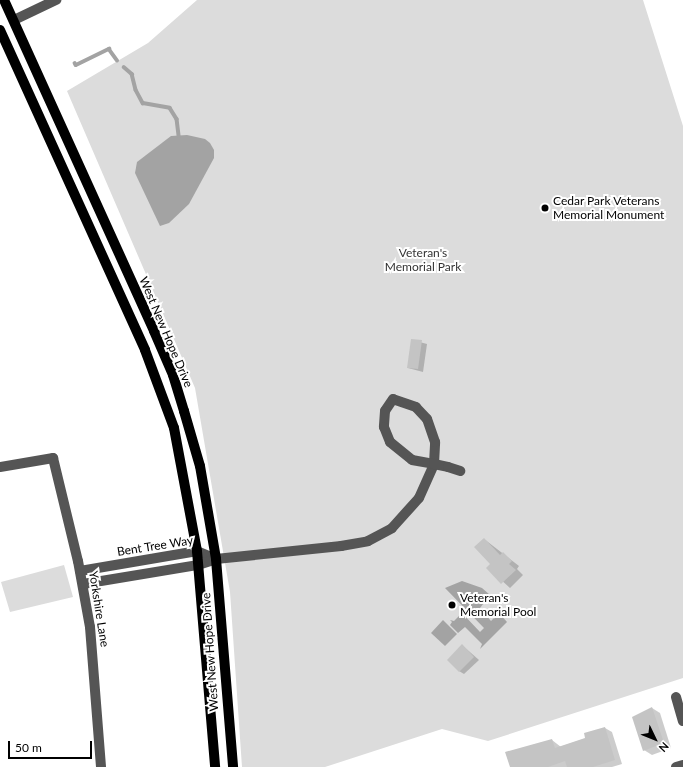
<!DOCTYPE html>
<html>
<head>
<meta charset="utf-8">
<style>
  body { margin:0 }
  #map { position:relative; width:683px; height:767px; overflow:hidden; background:#fff; font-family:Lato,sans-serif }
  div>[style] { position:absolute }
  [style*='--x'] { left:calc(var(--x)*1px); top:calc(var(--y)*1px); width:calc(var(--w)*1px); rotate:calc(var(--a)*1deg) }
  .green>* { inset:0; background:#dcdcdc }
  .water>* { inset:0; background:#a3a3a3 }
  .shadow>* { inset:0; background:#0003 }
  .stream>* { height:3.5px; margin:-1.75px; padding:0 1.75px; transform-origin:1.75px; border-radius:1.75px; background:#a3a3a3 }
  .building>* { inset:0; background:#c4c4c4 }
  .minor>* { height:10px; margin:-5px; padding:0 5px; transform-origin:5px; border-radius:5px; background:#555 }
  .major>* { height:10px; margin:-5px; padding:0 5px; transform-origin:5px; border-radius:5px; background:#000 }
  .dots>* { width:11px; height:11px; translate:-50% -50%; box-sizing:border-box; border:2px solid #fff; border-radius:50% }
  span { translate:-50% -50%; white-space:nowrap; text-align:center; line-height:1.15; -webkit-text-stroke:4px #fff; paint-order:stroke }
  .poi-label { font-size:12px; color:#000 }
  .left { translate:0 -50%; text-align:left }
  .park-label { font-size:12px; color:#333 }
  .street-label { font-size:12px; color:#000 }
  .north { position:absolute; left:635px; top:719px; width:40px; height:40px; -webkit-text-stroke:3px #fff; paint-order:stroke; rotate:133deg; font-size:11px; font-weight:700; line-height:16px; text-align:center; color:#000 }
  .north::after { content:''; display:block; margin:auto; width:14px; height:18px; background:#000; clip-path:polygon(50% 0,100% 100%,50% 72%,0 100%) }
  .scale { position:absolute; left:8px; top:741px; width:84px; height:18px; box-sizing:border-box; border:2px solid #000; border-top:0; padding-left:5px; font-size:12px; line-height:14px; white-space:nowrap; color:#000; -webkit-text-stroke:3px #fff; paint-order:stroke }
</style>
</head>
<body>
<div id="map">
  <div class="green">
    <i style="clip-path:polygon(197px 0,643px 0,683px 126px,683px 678px,488px 741px,442px 729px,325px 767px,242px 767px,230px 592px,195px 388px,67px 91px,148px 43px)"></i>
    <i style="clip-path:polygon(64px 565px,73px 597px,10px 612px,1px 582px)"></i>
  </div>
  <div class="water">
    <i style="clip-path:polygon(187px 135px,205px 139px,210px 143px,214px 150px,214px 158px,189px 204px,169px 223px,160px 226px,135px 173px,137px 162px,171px 136px)"></i>
    <i style="clip-path:polygon(462px 581px,482px 588px,490px 595px,480px 608px,491px 621px,499px 613px,507px 622px,480px 649px,482px 644px,465px 627px,458px 633px,450px 625px,452px 622px,450px 620px,454px 621px,462px 613px,480px 632px,484px 628px,445px 588px)"></i>
    <i style="clip-path:polygon(443px 620px,457px 634px,445px 646px,431px 633px)"></i>
  </div>
  <div class="shadow">
    <i style="clip-path:polygon(412px 340px,427px 344px,423px 372px,408px 368px)"></i>
    <i style="clip-path:polygon(484px 539px,519px 566px,517px 569px,523px 575px,510px 588px,488px 568px,492px 564px)"></i>
    <i style="clip-path:polygon(463px 646px,479px 660px,464px 674px,459px 671px)"></i>
    <i style="clip-path:polygon(652px 708px,660px 713px,671px 748px,652px 755px,644px 750px)"></i>
    <i style="clip-path:polygon(605px 728px,612px 732px,622px 764px,612px 767px,512px 767px,552px 740px,561px 747px,587px 739px)"></i>
  </div>
  <div class="stream">
    <i style="--x:75;--y:63;--w:2;--a:63"></i>
    <i style="--x:76;--y:65;--w:37;--a:-26"></i>
    <i style="--x:109;--y:49;--w:14;--a:54"></i>
    <i style="--x:124;--y:67;--w:11;--a:41"></i>
    <i style="--x:132;--y:74;--w:16;--a:76"></i>
    <i style="--x:136;--y:90;--w:15;--a:62"></i>
    <i style="--x:143;--y:103;--w:27;--a:10"></i>
    <i style="--x:170;--y:108;--w:13;--a:58"></i>
    <i style="--x:177;--y:119;--w:17;--a:83"></i>
  </div>
  <div class="building">
    <i style="clip-path:polygon(411px 339px,422px 340px,418px 369px,407px 368px)"></i>
    <i style="clip-path:polygon(484px 538px,500px 555px,503px 552px,512px 561px,509px 564px,516px 570px,501px 584px,486px 568px,490px 564px,474px 547px)"></i>
    <i style="clip-path:polygon(462px 644px,474px 657px,459px 672px,447px 660px)"></i>
    <i style="clip-path:polygon(652px 707px,664px 743px,643px 751px,632px 717px)"></i>
    <i style="clip-path:polygon(605px 727px,615px 760px,593px 767px,567px 767px,565px 761px,548px 767px,510px 767px,505px 752px,552px 739px,555px 748px,585px 738px,584px 733px)"></i>
  </div>
  <div class="minor">
    <i style="--x:14;--y:20;--w:47;--a:-25.5"></i>
    <i style="--x:0;--y:467;--w:54;--a:-9.6"></i>
    <i style="--x:53;--y:458;--w:106;--a:76.4"></i>
    <i style="--x:78;--y:561;--w:67;--a:79.7"></i>
    <i style="--x:90;--y:627;--w:140;--a:85.5"></i>
    <i style="--x:80;--y:571;--w:119;--a:-9.7"></i>
    <i style="--x:197;--y:551;--w:21;--a:23"></i>
    <i style="--x:83;--y:584;--w:117;--a:-9.4"></i>
    <i style="--x:198;--y:565;--w:19;--a:-18"></i>
    <i style="--x:216;--y:559;--w:126;--a:-5.9"></i>
    <i style="--x:341;--y:546;--w:27;--a:-10"></i>
    <i style="--x:368;--y:541;--w:27;--a:-28"></i>
    <i style="--x:392;--y:528;--w:40;--a:-48"></i>
    <i style="--x:419;--y:498;--w:37;--a:-66"></i>
    <i style="--x:434;--y:464;--w:22;--a:-87"></i>
    <i style="--x:435;--y:442;--w:24;--a:-109"></i>
    <i style="--x:427;--y:419;--w:16;--a:-133"></i>
    <i style="--x:416;--y:407;--w:24;--a:-161"></i>
    <i style="--x:393;--y:399;--w:14;--a:124"></i>
    <i style="--x:385;--y:411;--w:16;--a:94"></i>
    <i style="--x:384;--y:427;--w:16;--a:68"></i>
    <i style="--x:390;--y:442;--w:28;--a:39"></i>
    <i style="--x:412;--y:460;--w:22;--a:10"></i>
    <i style="--x:434;--y:464;--w:14;--a:12"></i>
    <i style="--x:448;--y:467;--w:13;--a:18"></i>
    <i style="--x:676;--y:697;--w:25;--a:74"></i>
    <i style="--x:676;--y:767;--w:7;--a:-16"></i>
  </div>
  <div class="major">
    <i style="--x:4;--y:0;--w:363;--a:65.6"></i>
    <i style="--x:154;--y:331;--w:48;--a:66.6"></i>
    <i style="--x:173;--y:375;--w:38;--a:73"></i>
    <i style="--x:184;--y:411;--w:57;--a:73.8"></i>
    <i style="--x:200;--y:466;--w:94;--a:80.2"></i>
    <i style="--x:216;--y:559;--w:209;--a:85.3"></i>
    <i style="--x:0;--y:30;--w:351;--a:65.6"></i>
    <i style="--x:145;--y:350;--w:83;--a:69.6"></i>
    <i style="--x:174;--y:428;--w:125;--a:79.4"></i>
    <i style="--x:197;--y:551;--w:217;--a:85.2"></i>
  </div>
  <div class="dots">
    <i style="left:545px;top:208px;background:#000"></i>
    <i style="left:452px;top:605px;background:#000"></i>
  </div>
  <div class="poi-label">
    <span class="left" style="left:553px;top:208px">Cedar Park Veterans<br>Memorial Monument</span>
    <span class="left" style="left:460px;top:605px">Veteran's<br>Memorial Pool</span>
  </div>
  <div class="park-label">
    <span style="left:423px;top:260px">Veteran's<br>Memorial Park</span>
  </div>
  <div class="street-label">
    <span style="left:166px;top:332px;rotate:67deg">West New Hope Drive</span>
    <span style="left:155px;top:546px;rotate:-9deg">Bent Tree Way</span>
    <span style="left:99px;top:609px;rotate:81deg">Yorkshire Lane</span>
    <span style="left:210px;top:652px;rotate:-94deg">West New Hope Drive</span>
  </div>
  <div class="north">N</div>
  <div class="scale">50 m</div>
</div>
</body>
</html>
